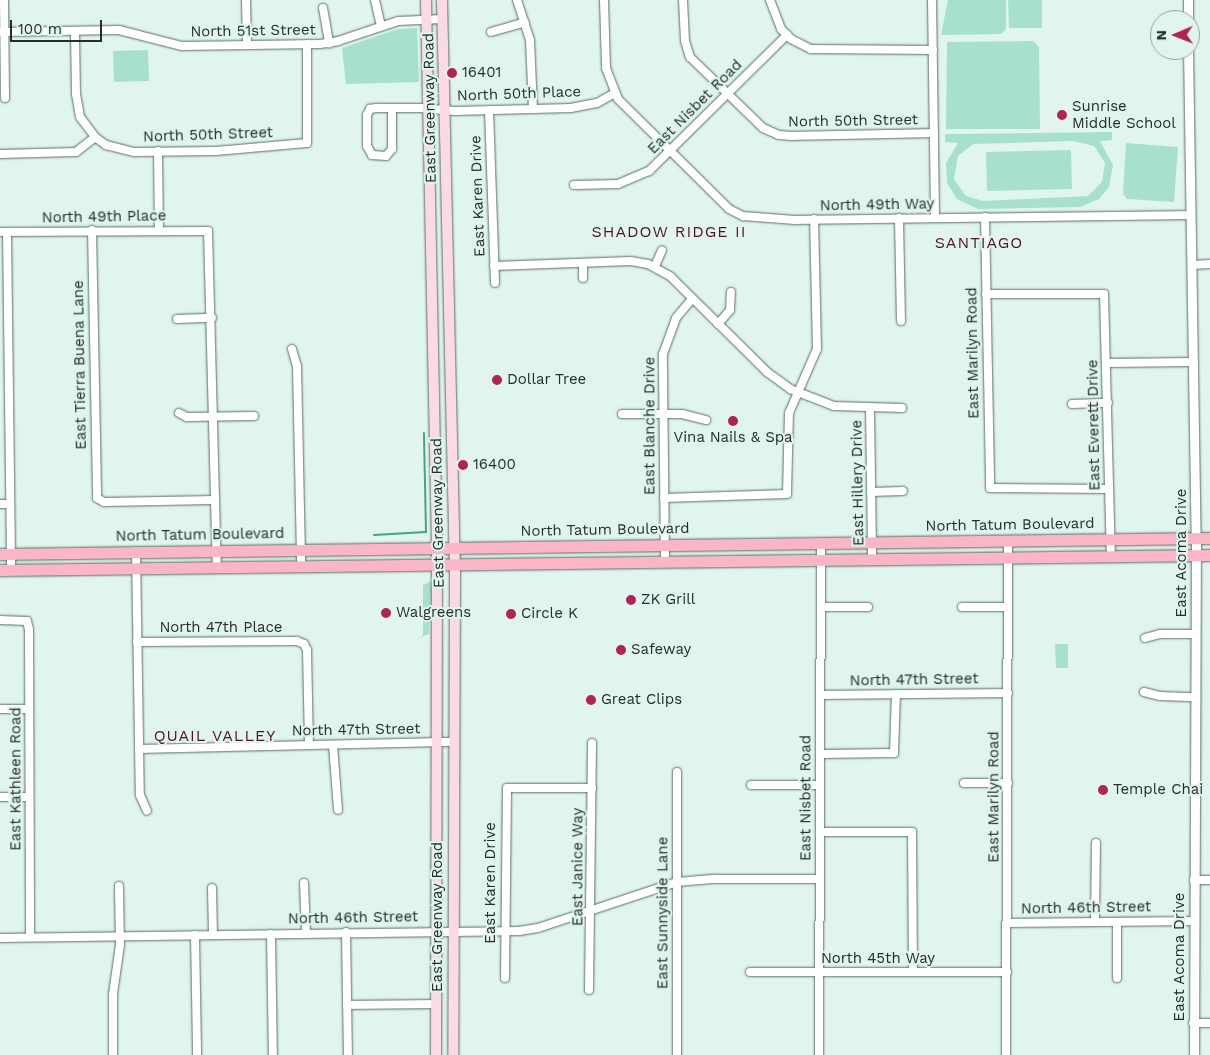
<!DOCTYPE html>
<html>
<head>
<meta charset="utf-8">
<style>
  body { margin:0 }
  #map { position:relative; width:1210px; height:1055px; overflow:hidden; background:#dff5ed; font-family:"Work Sans",sans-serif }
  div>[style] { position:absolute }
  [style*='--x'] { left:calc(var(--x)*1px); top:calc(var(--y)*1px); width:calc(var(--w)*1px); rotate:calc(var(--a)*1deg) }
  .green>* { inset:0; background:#a7e1ce }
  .stream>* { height:2px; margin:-1px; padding:0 1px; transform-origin:1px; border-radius:1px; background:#45a58b }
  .roads { filter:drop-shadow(0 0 1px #5a6d67) drop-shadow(0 0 1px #5a6d67) }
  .minor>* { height:8px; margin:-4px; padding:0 4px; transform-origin:4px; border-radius:4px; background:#fff }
  .tertiary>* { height:9px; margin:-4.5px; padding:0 4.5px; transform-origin:4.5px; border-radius:4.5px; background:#fff }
  .secondary>* { height:10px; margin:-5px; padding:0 5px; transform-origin:5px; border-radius:5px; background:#fcdae3 }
  .primary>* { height:11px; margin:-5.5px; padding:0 5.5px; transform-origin:5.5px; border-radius:5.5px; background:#fab5c7 }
  .dots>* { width:14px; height:14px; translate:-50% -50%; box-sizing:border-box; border:2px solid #dff5ed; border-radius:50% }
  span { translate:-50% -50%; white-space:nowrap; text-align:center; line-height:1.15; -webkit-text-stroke:4px #dff5ed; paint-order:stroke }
  .street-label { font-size:15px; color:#262e2b }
  .poi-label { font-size:15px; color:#262e2b }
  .left { translate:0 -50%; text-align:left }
  .neighbourhood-label { font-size:16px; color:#551129; letter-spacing:1px }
  .north { position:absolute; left:1150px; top:10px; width:50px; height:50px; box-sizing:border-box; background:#dff5ed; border:1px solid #95a59f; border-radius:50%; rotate:269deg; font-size:14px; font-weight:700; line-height:20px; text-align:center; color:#262e2b }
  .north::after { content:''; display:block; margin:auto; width:18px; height:22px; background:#b02259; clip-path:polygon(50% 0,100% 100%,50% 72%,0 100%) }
  .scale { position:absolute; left:10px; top:20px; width:92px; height:22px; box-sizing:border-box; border:2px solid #262e2b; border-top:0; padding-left:6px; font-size:15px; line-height:18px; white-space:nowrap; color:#262e2b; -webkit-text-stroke:4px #dff5ed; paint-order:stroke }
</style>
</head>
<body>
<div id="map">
  <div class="green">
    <i style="clip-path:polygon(948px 0,1006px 0,1006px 29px,1001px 34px,941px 35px)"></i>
    <i style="clip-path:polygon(1008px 0,1042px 0,1042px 28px,1009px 28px)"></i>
    <i style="clip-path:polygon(417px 28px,419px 82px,346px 84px,342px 48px,398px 29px)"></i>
    <i style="clip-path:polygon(1033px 41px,1039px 47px,1040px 129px,946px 129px,947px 42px)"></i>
    <i style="clip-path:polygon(148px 50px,149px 81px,114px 82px,113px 51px)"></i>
    <i style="clip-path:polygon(evenodd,1112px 132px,1112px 140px,1100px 141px,1113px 165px,1109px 187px,1099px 199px,1080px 207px,978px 209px,957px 199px,947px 183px,946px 163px,958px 143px,945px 142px,945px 134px,1112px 132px,1073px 141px,1094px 146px,1105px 163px,1102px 182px,1088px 196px,983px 201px,966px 196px,954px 179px,958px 156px,973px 144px,1073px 141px)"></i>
    <i style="clip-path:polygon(1126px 143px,1178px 147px,1174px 202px,1127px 199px,1123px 194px)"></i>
    <i style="clip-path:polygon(1071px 150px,1072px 189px,987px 191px,986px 152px)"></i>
    <i style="clip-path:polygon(432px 581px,429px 634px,419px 638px,423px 635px,423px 585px)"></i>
    <i style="clip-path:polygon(1055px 644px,1068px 644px,1068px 668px,1056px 668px)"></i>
  </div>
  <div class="stream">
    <i style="--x:374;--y:535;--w:52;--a:-3.3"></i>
    <i style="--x:426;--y:532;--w:99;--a:-91.2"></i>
  </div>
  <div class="roads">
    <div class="minor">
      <i style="--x:4;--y:0;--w:98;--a:89.4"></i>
      <i style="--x:246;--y:0;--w:45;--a:88.7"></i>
      <i style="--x:375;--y:0;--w:27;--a:77"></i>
      <i style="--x:517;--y:0;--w:42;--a:72"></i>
      <i style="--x:530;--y:40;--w:69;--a:87.5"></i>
      <i style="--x:604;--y:0;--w:68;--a:88.3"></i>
      <i style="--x:606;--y:68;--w:33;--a:69"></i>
      <i style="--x:618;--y:99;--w:156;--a:44.7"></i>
      <i style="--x:729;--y:209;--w:16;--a:27"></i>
      <i style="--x:743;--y:216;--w:52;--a:4.4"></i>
      <i style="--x:795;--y:220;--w:396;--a:-0.7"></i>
      <i style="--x:683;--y:0;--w:41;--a:87.2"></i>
      <i style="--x:685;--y:41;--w:17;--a:73"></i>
      <i style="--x:690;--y:57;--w:102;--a:44.2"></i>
      <i style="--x:763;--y:128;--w:17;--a:24"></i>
      <i style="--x:779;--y:135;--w:13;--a:4"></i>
      <i style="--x:792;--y:136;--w:142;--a:-1.2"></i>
      <i style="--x:770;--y:0;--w:31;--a:69"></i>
      <i style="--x:781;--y:29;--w:14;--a:45"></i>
      <i style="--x:791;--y:39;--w:22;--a:27"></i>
      <i style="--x:811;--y:49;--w:122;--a:0.5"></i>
      <i style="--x:932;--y:0;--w:217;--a:89.2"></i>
      <i style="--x:323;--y:8;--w:36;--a:80"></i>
      <i style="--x:75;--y:31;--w:63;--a:89.1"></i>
      <i style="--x:76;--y:94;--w:23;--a:80"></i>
      <i style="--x:80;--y:117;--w:25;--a:53"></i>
      <i style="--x:95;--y:137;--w:14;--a:36"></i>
      <i style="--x:106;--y:145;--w:30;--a:14"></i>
      <i style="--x:135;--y:152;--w:81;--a:-0.7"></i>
      <i style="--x:216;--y:151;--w:91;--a:-5"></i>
      <i style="--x:307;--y:143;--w:99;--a:-90"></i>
      <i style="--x:0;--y:32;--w:119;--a:-1"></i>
      <i style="--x:119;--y:30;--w:65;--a:14.3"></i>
      <i style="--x:182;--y:46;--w:138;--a:-0.8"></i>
      <i style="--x:320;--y:44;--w:18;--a:-9"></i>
      <i style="--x:338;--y:41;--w:63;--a:-18.4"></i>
      <i style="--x:398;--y:21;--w:45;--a:-2.5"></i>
      <i style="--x:491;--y:32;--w:35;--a:-16"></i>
      <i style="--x:392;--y:108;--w:41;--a:90"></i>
      <i style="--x:392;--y:149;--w:9;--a:131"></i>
      <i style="--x:386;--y:156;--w:14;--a:-176"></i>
      <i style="--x:372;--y:155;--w:10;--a:-119"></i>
      <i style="--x:367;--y:146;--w:31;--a:-90"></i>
      <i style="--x:367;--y:115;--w:7;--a:-63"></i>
      <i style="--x:370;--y:109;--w:6;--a:-9"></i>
      <i style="--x:376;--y:108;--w:45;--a:0"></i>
      <i style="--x:421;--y:108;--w:34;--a:5"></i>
      <i style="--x:455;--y:111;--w:116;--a:-1.5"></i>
      <i style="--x:571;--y:108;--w:26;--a:-11"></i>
      <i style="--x:597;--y:103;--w:21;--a:-29"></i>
      <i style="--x:489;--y:110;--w:173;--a:88"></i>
      <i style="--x:158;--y:151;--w:79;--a:89.3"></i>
      <i style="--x:0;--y:154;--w:76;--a:-1.5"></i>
      <i style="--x:76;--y:152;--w:24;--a:-38"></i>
      <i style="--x:574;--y:185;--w:44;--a:-1.3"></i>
      <i style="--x:618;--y:184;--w:34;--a:-23"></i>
      <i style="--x:649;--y:171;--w:194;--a:-44.6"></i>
      <i style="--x:985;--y:217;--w:271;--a:88.9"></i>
      <i style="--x:990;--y:488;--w:119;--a:0.5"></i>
      <i style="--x:899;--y:218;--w:103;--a:88.9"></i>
      <i style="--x:92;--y:230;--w:268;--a:88.9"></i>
      <i style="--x:97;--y:498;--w:8;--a:30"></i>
      <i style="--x:104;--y:502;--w:111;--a:-1"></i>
      <i style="--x:0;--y:232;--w:208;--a:-0.3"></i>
      <i style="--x:208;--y:231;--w:336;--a:88.5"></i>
      <i style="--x:7;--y:232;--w:338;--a:89.3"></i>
      <i style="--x:583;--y:263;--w:15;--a:90"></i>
      <i style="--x:1192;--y:265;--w:18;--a:-3"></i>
      <i style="--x:494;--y:266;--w:137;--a:-2.1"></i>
      <i style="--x:631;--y:261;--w:17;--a:10"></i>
      <i style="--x:648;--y:264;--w:26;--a:29"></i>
      <i style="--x:671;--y:277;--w:135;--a:44.7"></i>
      <i style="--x:767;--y:372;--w:29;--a:36"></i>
      <i style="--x:790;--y:389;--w:47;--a:21.1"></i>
      <i style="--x:834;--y:406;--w:68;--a:1.7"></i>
      <i style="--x:655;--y:266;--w:17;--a:-66"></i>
      <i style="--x:986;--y:294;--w:118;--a:0"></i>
      <i style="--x:1104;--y:294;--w:262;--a:88.5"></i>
      <i style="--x:177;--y:319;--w:35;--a:-2"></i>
      <i style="--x:718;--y:324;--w:18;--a:-49"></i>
      <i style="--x:730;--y:310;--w:18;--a:-87"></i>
      <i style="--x:292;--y:349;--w:18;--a:74"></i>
      <i style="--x:297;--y:366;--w:199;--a:88.8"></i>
      <i style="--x:1107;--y:363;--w:86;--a:-0.7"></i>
      <i style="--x:1072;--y:404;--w:36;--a:-2"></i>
      <i style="--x:870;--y:408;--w:150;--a:89.2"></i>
      <i style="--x:179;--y:413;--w:9;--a:27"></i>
      <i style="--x:187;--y:417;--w:67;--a:-0.9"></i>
      <i style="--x:622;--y:414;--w:60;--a:0"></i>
      <i style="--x:682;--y:414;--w:25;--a:14"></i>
      <i style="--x:871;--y:492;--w:32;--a:-2"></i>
      <i style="--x:664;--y:498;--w:123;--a:-1.9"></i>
      <i style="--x:787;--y:494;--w:81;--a:-88.6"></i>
      <i style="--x:789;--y:413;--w:70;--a:-66.4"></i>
      <i style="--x:817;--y:349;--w:130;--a:-91.3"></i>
      <i style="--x:0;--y:504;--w:10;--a:0"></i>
      <i style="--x:136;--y:551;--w:244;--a:89.1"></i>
      <i style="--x:140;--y:795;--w:17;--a:66"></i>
      <i style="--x:665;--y:560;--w:206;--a:-90.6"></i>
      <i style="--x:663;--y:354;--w:38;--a:-70"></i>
      <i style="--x:676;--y:318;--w:25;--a:-50"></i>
      <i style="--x:821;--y:607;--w:47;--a:0"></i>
      <i style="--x:962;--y:607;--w:46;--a:0"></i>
      <i style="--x:0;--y:620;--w:27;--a:2"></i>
      <i style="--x:27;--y:621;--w:9;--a:77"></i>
      <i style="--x:29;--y:630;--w:307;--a:89.8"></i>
      <i style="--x:1145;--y:638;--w:16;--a:-15"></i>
      <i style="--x:1160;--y:634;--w:36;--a:0"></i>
      <i style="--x:137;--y:642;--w:160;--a:-0.4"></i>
      <i style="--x:297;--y:641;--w:8;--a:23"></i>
      <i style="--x:304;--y:644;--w:7;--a:63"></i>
      <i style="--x:307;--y:650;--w:95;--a:88.8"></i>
      <i style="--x:1144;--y:692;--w:16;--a:14"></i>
      <i style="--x:1160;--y:696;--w:35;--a:2"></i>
      <i style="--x:820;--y:695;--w:188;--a:-0.6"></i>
      <i style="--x:0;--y:709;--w:29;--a:0"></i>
      <i style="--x:333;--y:745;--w:65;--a:85.6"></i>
      <i style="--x:139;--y:749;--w:315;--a:-1.3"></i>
      <i style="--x:820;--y:754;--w:74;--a:-0.8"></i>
      <i style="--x:894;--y:753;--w:59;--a:-88.1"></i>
      <i style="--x:964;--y:783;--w:44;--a:0"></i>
      <i style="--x:751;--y:785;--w:69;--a:0"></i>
      <i style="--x:0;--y:797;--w:29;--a:0"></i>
      <i style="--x:820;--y:832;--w:92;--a:0"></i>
      <i style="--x:912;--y:832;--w:140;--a:89.6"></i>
      <i style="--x:1194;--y:880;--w:16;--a:0"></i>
      <i style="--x:304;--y:883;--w:50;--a:87.7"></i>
      <i style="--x:212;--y:888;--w:47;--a:88.8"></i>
      <i style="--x:1095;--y:922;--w:79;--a:-89.3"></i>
      <i style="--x:1007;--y:923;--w:187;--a:-0.6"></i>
      <i style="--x:346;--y:932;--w:123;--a:89.1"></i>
      <i style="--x:271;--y:934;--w:121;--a:89.1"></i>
      <i style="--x:195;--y:935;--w:120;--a:89"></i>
      <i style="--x:0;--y:938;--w:519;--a:-0.77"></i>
      <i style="--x:519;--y:931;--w:19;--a:-9"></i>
      <i style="--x:538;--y:928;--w:146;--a:-18.3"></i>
      <i style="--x:677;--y:882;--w:38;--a:-5"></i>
      <i style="--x:715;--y:879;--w:104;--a:0"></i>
      <i style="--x:750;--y:972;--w:257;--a:0"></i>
      <i style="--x:505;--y:978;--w:190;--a:-89.4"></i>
      <i style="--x:507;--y:788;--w:85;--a:0"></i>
      <i style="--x:1117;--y:978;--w:56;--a:-90"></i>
      <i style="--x:589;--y:990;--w:247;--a:-89.3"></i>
      <i style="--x:347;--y:1005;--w:89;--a:-0.6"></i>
      <i style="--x:1193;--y:1023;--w:17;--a:0"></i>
      <i style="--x:113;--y:1055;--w:61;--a:-90"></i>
      <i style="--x:113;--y:994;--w:49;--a:-81.9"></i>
      <i style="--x:120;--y:945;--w:59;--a:-91"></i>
      <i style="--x:677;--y:1055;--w:283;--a:-90"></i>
      <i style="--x:819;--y:1055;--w:513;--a:-89.78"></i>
      <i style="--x:1006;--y:1055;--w:515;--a:-89.78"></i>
    </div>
    <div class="tertiary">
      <i style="--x:1188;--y:0;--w:20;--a:90"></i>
      <i style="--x:1188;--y:50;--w:488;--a:89.1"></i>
      <i style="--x:1196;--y:538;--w:517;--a:90.22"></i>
    </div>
    <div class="secondary">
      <i style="--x:426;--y:0;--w:547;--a:88.85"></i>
      <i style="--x:437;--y:547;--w:508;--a:90.11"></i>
      <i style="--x:442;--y:0;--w:573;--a:88.7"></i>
      <i style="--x:455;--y:573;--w:482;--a:90.2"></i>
    </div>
    <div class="primary">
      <i style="--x:0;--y:554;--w:1210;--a:-0.76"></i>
      <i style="--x:0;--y:570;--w:1210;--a:-0.71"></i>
    </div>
  </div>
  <div class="dots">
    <i style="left:452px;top:73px;background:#b02259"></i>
    <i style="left:1062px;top:115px;background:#b02259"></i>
    <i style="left:497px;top:380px;background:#b02259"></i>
    <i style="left:733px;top:421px;background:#b02259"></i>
    <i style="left:463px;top:465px;background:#b02259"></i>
    <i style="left:631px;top:600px;background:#b02259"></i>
    <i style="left:386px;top:613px;background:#b02259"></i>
    <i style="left:511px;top:614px;background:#b02259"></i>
    <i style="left:621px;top:650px;background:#b02259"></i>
    <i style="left:591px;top:700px;background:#b02259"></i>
    <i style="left:1103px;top:790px;background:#b02259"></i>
  </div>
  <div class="street-label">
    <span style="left:253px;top:31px;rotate:-1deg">North 51st Street</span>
    <span style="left:519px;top:94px;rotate:-2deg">North 50th Place</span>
    <span style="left:695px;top:107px;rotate:-45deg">East Nisbet Road</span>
    <span style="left:430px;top:108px;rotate:-91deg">East Greenway Road</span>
    <span style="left:853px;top:121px;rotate:-1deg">North 50th Street</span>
    <span style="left:208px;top:135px;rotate:-2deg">North 50th Street</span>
    <span style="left:478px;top:196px;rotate:-92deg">East Karen Drive</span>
    <span style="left:877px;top:205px;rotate:-1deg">North 49th Way</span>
    <span style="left:104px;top:217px;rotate:-1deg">North 49th Place</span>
    <span style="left:973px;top:353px;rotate:-91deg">East Marilyn Road</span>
    <span style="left:80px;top:365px;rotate:-91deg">East Tierra Buena Lane</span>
    <span style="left:1094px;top:425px;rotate:-91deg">East Everett Drive</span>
    <span style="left:650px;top:426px;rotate:-90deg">East Blanche Drive</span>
    <span style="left:858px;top:483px;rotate:-91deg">East Hillery Drive</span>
    <span style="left:438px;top:513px;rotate:-91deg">East Greenway Road</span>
    <span style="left:1010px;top:525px;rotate:-1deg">North Tatum Boulevard</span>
    <span style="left:605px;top:530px;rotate:-1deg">North Tatum Boulevard</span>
    <span style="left:200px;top:535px;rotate:-1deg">North Tatum Boulevard</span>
    <span style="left:1182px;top:553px;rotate:-90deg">East Acoma Drive</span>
    <span style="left:221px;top:628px">North 47th Place</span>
    <span style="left:914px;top:680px;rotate:-1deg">North 47th Street</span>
    <span style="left:356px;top:730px;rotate:-1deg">North 47th Street</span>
    <span style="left:16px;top:779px;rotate:-90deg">East Kathleen Road</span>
    <span style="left:994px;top:797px;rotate:-90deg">East Marilyn Road</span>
    <span style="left:806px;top:798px;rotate:-90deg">East Nisbet Road</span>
    <span style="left:578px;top:867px;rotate:-90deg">East Janice Way</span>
    <span style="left:491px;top:883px;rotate:-90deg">East Karen Drive</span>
    <span style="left:1086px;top:908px;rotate:-1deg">North 46th Street</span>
    <span style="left:663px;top:913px;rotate:-90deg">East Sunnyside Lane</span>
    <span style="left:438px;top:917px;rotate:-90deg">East Greenway Road</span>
    <span style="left:353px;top:918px;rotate:-1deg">North 46th Street</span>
    <span style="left:1180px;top:957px;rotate:-90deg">East Acoma Drive</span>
    <span style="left:878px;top:959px">North 45th Way</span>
  </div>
  <div class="poi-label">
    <span class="left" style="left:462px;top:73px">16401</span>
    <span class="left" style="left:1072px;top:115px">Sunrise<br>Middle School</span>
    <span class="left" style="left:507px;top:380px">Dollar Tree</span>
    <span style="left:733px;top:438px">Vina Nails &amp; Spa</span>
    <span class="left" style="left:473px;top:465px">16400</span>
    <span class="left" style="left:641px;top:600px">ZK Grill</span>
    <span class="left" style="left:396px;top:613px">Walgreens</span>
    <span class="left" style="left:521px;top:614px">Circle K</span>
    <span class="left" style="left:631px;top:650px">Safeway</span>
    <span class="left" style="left:601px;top:700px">Great Clips</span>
    <span class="left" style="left:1113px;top:790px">Temple Chai</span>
  </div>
  <div class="neighbourhood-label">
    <span style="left:669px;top:232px">SHADOW RIDGE II</span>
    <span style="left:979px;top:243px">SANTIAGO</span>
    <span style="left:215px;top:736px">QUAIL VALLEY</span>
  </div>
  <div class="north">N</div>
  <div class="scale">100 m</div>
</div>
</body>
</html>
